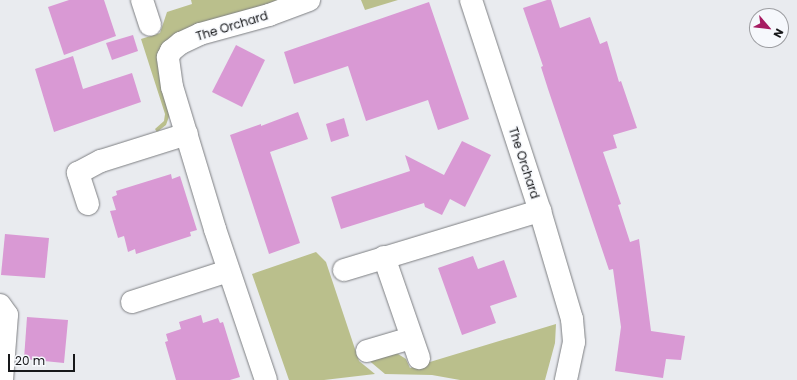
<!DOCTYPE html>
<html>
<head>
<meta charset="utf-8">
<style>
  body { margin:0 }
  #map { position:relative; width:797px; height:380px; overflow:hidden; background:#e9ebef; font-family:Poppins,sans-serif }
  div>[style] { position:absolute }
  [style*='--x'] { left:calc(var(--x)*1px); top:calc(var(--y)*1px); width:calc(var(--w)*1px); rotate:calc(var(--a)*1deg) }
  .green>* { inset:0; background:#babf8c }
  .building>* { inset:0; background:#d999d4 }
  .roads { filter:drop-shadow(0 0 1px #7d7f82) drop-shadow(0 0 1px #7d7f82) }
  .minor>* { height:22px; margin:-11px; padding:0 11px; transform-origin:11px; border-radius:11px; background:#fff }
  span { translate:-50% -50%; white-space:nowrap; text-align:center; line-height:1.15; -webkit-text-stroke:3px #f6f8fc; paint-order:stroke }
  .street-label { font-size:12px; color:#17181a }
  .north { position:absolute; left:749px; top:8px; width:40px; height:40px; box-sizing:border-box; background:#f6f8fc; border:1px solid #9d9ea2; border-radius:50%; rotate:118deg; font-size:11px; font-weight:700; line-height:16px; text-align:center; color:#17181a }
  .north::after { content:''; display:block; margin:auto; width:14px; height:18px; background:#a61c62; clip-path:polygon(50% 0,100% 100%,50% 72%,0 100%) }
  .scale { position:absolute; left:8px; top:354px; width:67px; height:18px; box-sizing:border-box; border:2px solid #17181a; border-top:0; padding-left:5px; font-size:12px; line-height:14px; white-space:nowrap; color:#17181a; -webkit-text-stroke:3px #f6f8fc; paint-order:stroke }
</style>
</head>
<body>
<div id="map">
  <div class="green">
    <i style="clip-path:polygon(191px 0,283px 0,167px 41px,171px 111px,166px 125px,157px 132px,155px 129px,164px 121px,165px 114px,141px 39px,160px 33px,167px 12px,192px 4px)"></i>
    <i style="clip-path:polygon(361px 0,398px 0,365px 10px)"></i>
    <i style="clip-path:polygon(316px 252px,326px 262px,359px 361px,375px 374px,324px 380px,289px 380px,252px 274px)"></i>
    <i style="clip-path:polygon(556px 324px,555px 343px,545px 380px,460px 380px,432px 375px,385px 374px,366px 358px,383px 353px,398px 354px,406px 359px,410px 368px)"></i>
  </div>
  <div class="building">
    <i style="clip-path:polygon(69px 0,104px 0,116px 36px,64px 55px,48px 7px)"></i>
    <i style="clip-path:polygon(547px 0,551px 0,560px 28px,590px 17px,600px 44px,607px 41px,619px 82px,621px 81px,637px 128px,613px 135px,617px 148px,603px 152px,621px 204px,618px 205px,630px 242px,639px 239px,651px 331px,685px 336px,681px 360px,666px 359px,663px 378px,615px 371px,621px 327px,613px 269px,609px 270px,548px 89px,541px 67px,543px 66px,523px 8px)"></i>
    <i style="clip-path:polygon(429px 2px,469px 119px,438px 130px,428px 100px,366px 121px,348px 66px,294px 84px,284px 52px)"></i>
    <i style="clip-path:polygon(133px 35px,138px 51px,112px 60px,106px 43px)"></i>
    <i style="clip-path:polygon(236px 45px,265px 60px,242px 107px,212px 92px)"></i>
    <i style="clip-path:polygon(73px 56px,83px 89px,132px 73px,141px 102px,54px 132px,35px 69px)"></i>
    <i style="clip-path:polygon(298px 112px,308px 139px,270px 152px,300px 243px,269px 254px,230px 135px,261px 124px,261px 126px)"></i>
    <i style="clip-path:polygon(344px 118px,349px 136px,331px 142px,326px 124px)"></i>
    <i style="clip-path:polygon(462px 141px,491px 155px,465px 207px,450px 199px,442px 215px,425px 207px,424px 203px,341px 229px,331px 197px,410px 171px,405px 155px,444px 175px)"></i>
    <i style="clip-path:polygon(171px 174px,172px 179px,180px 176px,197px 230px,190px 232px,191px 236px,136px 254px,135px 249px,128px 252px,124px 236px,118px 238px,110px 211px,116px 210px,112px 197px,117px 195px,116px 191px)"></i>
    <i style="clip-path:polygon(5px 234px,49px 238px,45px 278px,1px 275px)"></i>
    <i style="clip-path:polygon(473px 256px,478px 269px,504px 260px,517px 297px,490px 306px,496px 323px,462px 335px,438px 268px)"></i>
    <i style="clip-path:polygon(201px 315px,203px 323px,218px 318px,220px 323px,223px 322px,240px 377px,230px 380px,176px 380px,165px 342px,168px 341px,166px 334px,181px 329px,179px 322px)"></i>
    <i style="clip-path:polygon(27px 317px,68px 320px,64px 363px,24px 359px)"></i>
  </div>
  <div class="roads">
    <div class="minor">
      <i style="--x:142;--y:0;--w:26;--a:72"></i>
      <i style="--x:471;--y:0;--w:222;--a:71.9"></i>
      <i style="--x:540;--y:211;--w:113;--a:73.5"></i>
      <i style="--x:572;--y:319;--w:23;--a:85"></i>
      <i style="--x:574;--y:342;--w:39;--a:102"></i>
      <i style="--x:88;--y:204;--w:33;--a:-108"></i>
      <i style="--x:78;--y:173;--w:26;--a:-28"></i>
      <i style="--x:101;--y:161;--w:90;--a:-17.4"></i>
      <i style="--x:384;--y:257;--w:107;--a:70.9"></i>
      <i style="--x:344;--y:270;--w:205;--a:-16.8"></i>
      <i style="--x:132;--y:302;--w:101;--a:-17.9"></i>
      <i style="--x:0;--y:305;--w:12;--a:55"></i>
      <i style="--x:7;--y:315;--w:65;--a:94.4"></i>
      <i style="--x:367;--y:351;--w:46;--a:-16.5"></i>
      <i style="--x:266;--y:380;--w:159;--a:-108.7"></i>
      <i style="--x:215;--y:229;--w:148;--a:-106.8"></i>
      <i style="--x:172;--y:87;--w:30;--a:-98"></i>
      <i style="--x:168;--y:57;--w:7;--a:-63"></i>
      <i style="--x:171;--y:51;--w:13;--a:-39"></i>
      <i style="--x:181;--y:43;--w:21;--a:-25"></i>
      <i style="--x:200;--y:34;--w:72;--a:-15.4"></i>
      <i style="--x:269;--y:15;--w:43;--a:-20.6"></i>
    </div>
  </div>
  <div class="street-label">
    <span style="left:232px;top:26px;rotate:-17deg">The Orchard</span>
    <span style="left:524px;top:163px;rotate:72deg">The Orchard</span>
  </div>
  <div class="north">N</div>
  <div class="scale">20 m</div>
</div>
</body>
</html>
